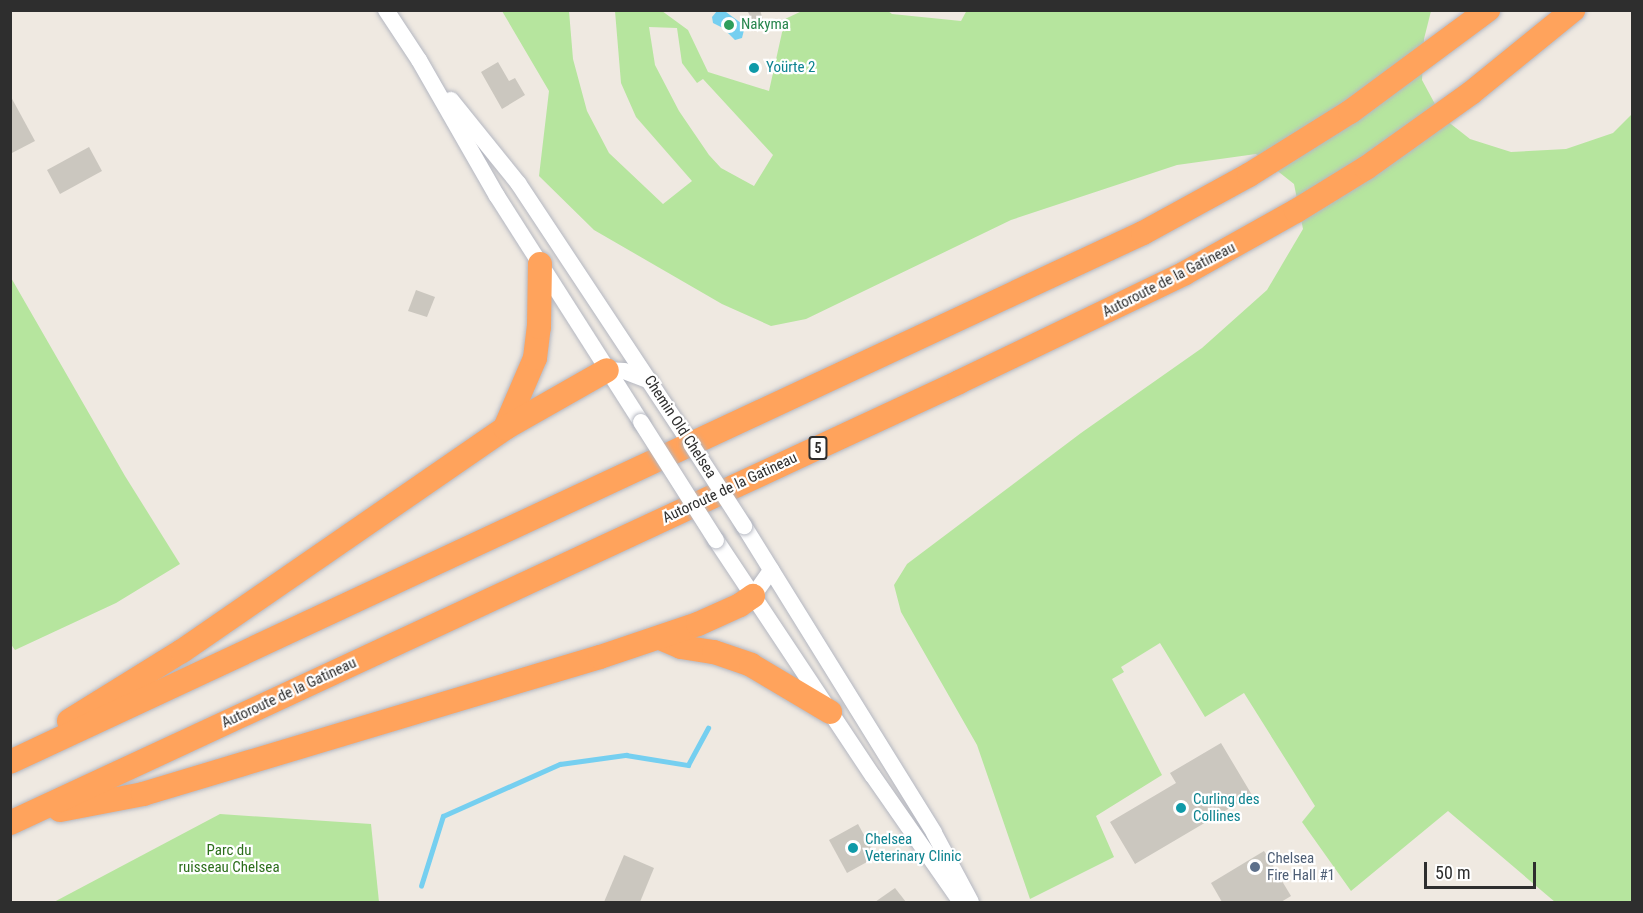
<!DOCTYPE html>
<html>
<head>
<meta charset="utf-8">
<style>
  body { margin:0 }
  #map { position:relative; width:1643px; height:913px; overflow:hidden; background:#efe9e1; font-family:"Roboto Condensed",sans-serif }
  div>[style] { position:absolute }
  [style*='--x'] { left:calc(var(--x)*1px); top:calc(var(--y)*1px); width:calc(var(--w)*1px); rotate:calc(var(--a)*1deg) }
  .green>* { inset:0; background:#b6e59e }
  .water>* { inset:0; background:#75cff0 }
  .stream>* { height:4.5px; margin:-2.25px; padding:0 2.25px; transform-origin:2.25px; border-radius:2.25px; background:#75cff0 }
  .building>* { inset:0; background:#cbc7bf }
  .round { border-radius:50% }
  .roads { filter:drop-shadow(0 0 2px #b4b7c1) drop-shadow(0 0 2px #b4b7c1) }
  .minor>* { height:16px; margin:-8px; padding:0 8px; transform-origin:8px; border-radius:8px; background:#fff }
  .highway>* { height:24px; margin:-12px; padding:0 12px; transform-origin:12px; border-radius:12px; background:#ffa35c }
  .bridges { filter:drop-shadow(0 0 2px #b4b7c1) drop-shadow(0 0 2px #b4b7c1) }
  .minor-bridge>* { height:16px; margin:-8px; padding:0 8px; transform-origin:8px; border-radius:8px; background:#fff }
  .dots>* { width:16px; height:16px; translate:-50% -50%; box-sizing:border-box; border:3px solid #fff; border-radius:50% }
  span { translate:-50% -50%; white-space:nowrap; text-align:center; line-height:1.15; -webkit-text-stroke:4.5px #fff; paint-order:stroke }
  .shield-label span { padding:2px 4px; background:#fff; border:2px solid; border-radius:4px; -webkit-text-stroke-width:0 }
  .shield-label { font-size:14px; color:#2e2e2e; font-weight:700 }
  .leisure-label { font-size:15px; color:#27864d }
  .left { translate:0 -50%; text-align:left }
  .culture-label { font-size:15px; color:#0d838f }
  .street-label { font-size:15px; color:#2e2e2e }
  .park-label { font-size:15px; color:#2c6e1b }
  .service-label { font-size:15px; color:#4e5e75 }
  .frame { position:absolute; inset:0; border:12px solid #2e2e2e; pointer-events:none }
  .scale { position:absolute; left:1424px; top:862px; width:112px; height:27px; box-sizing:border-box; border:3px solid #2e2e2e; border-top:0; padding-left:8px; font-size:18px; line-height:21px; white-space:nowrap; color:#2e2e2e; -webkit-text-stroke:4px #fff; paint-order:stroke }
</style>
</head>
<body>
<div id="map">
  <div class="green">
    <i style="clip-path:polygon(evenodd,967px 10px,1431px 11px,1424px 39px,1422px 80px,1442px 117px,1470px 139px,1511px 152px,1566px 149px,1613px 133px,1632px 114px,1632px 902px,1555px 902px,1448px 811px,1351px 891px,1302px 822px,1315px 806px,1244px 693px,1205px 717px,1160px 643px,1121px 667px,1124px 672px,1112px 679px,1162px 775px,1096px 816px,1114px 857px,1030px 899px,977px 745px,901px 612px,894px 585px,907px 564px,1081px 433px,1202px 348px,1267px 290px,1303px 229px,1294px 184px,1256px 154px,1177px 165px,1011px 220px,806px 319px,771px 326px,722px 304px,594px 230px,539px 176px,549px 91px,502px 11px,569px 11px,573px 59px,587px 111px,609px 153px,663px 204px,692px 181px,636px 117px,621px 83px,615px 11px,662px 11px,688px 30px,708px 72px,769px 91px,785px 19px,802px 11px,888px 11px,892px 14px,961px 21px,967px 10px,649px 27px,677px 28px,682px 63px,697px 83px,703px 79px,773px 155px,754px 186px,721px 168px,709px 155px,679px 111px,655px 65px,649px 27px)"></i>
    <i style="clip-path:polygon(10px 276px,125px 476px,180px 564px,116px 603px,15px 650px,10px 643px)"></i>
    <i style="clip-path:polygon(220px 814px,371px 824px,379px 902px,54px 902px)"></i>
  </div>
  <div class="water">
    <i style="clip-path:polygon(717px 11px,726px 12px,745px 26px,742px 38px,735px 40px,723px 28px,713px 23px,712px 17px)"></i>
  </div>
  <div class="stream">
    <i style="--x:421;--y:886;--w:73;--a:-72.6"></i>
    <i style="--x:443;--y:816;--w:128;--a:-24"></i>
    <i style="--x:560;--y:764;--w:67;--a:-7.8"></i>
    <i style="--x:626;--y:755;--w:63;--a:9.2"></i>
    <i style="--x:688;--y:765;--w:42;--a:-61.6"></i>
  </div>
  <div class="building">
    <i style="clip-path:polygon(747px 10px,760px 10px,765px 27px,757px 30px)"></i>
    <i class="round" style="left:747px;top:61px;width:14px;height:14px"></i>
    <i style="clip-path:polygon(498px 62px,509px 81px,515px 78px,525px 95px,502px 109px,481px 72px)"></i>
    <i style="clip-path:polygon(10px 95px,35px 141px,10px 154px)"></i>
    <i style="clip-path:polygon(89px 147px,102px 171px,60px 194px,47px 170px)"></i>
    <i style="clip-path:polygon(416px 290px,435px 297px,427px 317px,408px 311px)"></i>
    <i style="clip-path:polygon(1221px 743px,1252px 795px,1135px 864px,1110px 822px,1176px 783px,1170px 773px)"></i>
    <i style="clip-path:polygon(858px 824px,876px 857px,847px 873px,829px 840px)"></i>
    <i style="clip-path:polygon(1264px 851px,1291px 896px,1281px 902px,1222px 902px,1211px 883px)"></i>
    <i style="clip-path:polygon(624px 855px,654px 868px,640px 902px,604px 902px)"></i>
    <i style="clip-path:polygon(895px 888px,906px 902px,875px 902px)"></i>
  </div>
  <div class="roads">
    <div class="minor">
      <i style="--x:386;--y:10;--w:60;--a:56.6"></i>
      <i style="--x:419;--y:60;--w:157;--a:60.2"></i>
      <i style="--x:497;--y:196;--w:268;--a:57.5"></i>
      <i style="--x:451;--y:100;--w:107;--a:51.1"></i>
      <i style="--x:518;--y:183;--w:313;--a:56.5"></i>
      <i style="--x:607;--y:370;--w:17;--a:3"></i>
      <i style="--x:624;--y:371;--w:28;--a:21"></i>
      <i style="--x:744;--y:526;--w:361;--a:58.2"></i>
      <i style="--x:934;--y:833;--w:78;--a:61.8"></i>
      <i style="--x:716;--y:540;--w:283;--a:56.4"></i>
      <i style="--x:873;--y:776;--w:154;--a:55.1"></i>
      <i style="--x:753;--y:596;--w:32;--a:-55"></i>
    </div>
    <div class="highway">
      <i style="--x:505;--y:428;--w:76;--a:-66.8"></i>
      <i style="--x:535;--y:358;--w:31;--a:-83"></i>
      <i style="--x:539;--y:327;--w:63;--a:-89.1"></i>
      <i style="--x:660;--y:638;--w:23;--a:23"></i>
      <i style="--x:681;--y:647;--w:33;--a:9"></i>
      <i style="--x:714;--y:652;--w:39;--a:19"></i>
      <i style="--x:751;--y:665;--w:92;--a:30.7"></i>
      <i style="--x:69;--y:721;--w:133;--a:-31.8"></i>
      <i style="--x:182;--y:651;--w:393;--a:-34.6"></i>
      <i style="--x:505;--y:428;--w:117;--a:-29.6"></i>
      <i style="--x:10;--y:762;--w:1250;--a:-25.03"></i>
      <i style="--x:1143;--y:233;--w:121;--a:-28.7"></i>
      <i style="--x:1249;--y:175;--w:119;--a:-32"></i>
      <i style="--x:1350;--y:112;--w:172;--a:-36.5"></i>
      <i style="--x:60;--y:810;--w:85;--a:-10.9"></i>
      <i style="--x:143;--y:794;--w:477;--a:-16.7"></i>
      <i style="--x:600;--y:657;--w:103;--a:-18.6"></i>
      <i style="--x:698;--y:624;--w:46;--a:-24.3"></i>
      <i style="--x:740;--y:605;--w:16;--a:-35"></i>
      <i style="--x:10;--y:823;--w:1046;--a:-24.92"></i>
      <i style="--x:959;--y:382;--w:251;--a:-25.7"></i>
      <i style="--x:1185;--y:273;--w:127;--a:-29.2"></i>
      <i style="--x:1296;--y:211;--w:82;--a:-31.6"></i>
      <i style="--x:1366;--y:168;--w:129;--a:-35.5"></i>
      <i style="--x:1471;--y:93;--w:132;--a:-39.1"></i>
    </div>
  </div>
  <div class="bridges">
    <div class="minor-bridge">
      <i style="--x:641;--y:422;--w:140;--a:57.6"></i>
      <i style="--x:691;--y:444;--w:98;--a:57.1"></i>
    </div>
  </div>
  <div class="dots">
    <i style="left:729px;top:25px;background:#2e9e5b"></i>
    <i style="left:754px;top:68px;background:#0f9aa8"></i>
    <i style="left:1181px;top:808px;background:#0f9aa8"></i>
    <i style="left:853px;top:848px;background:#0f9aa8"></i>
    <i style="left:1255px;top:867px;background:#5c6f8a"></i>
  </div>
  <div class="shield-label">
    <span style="left:818px;top:448px">5</span>
  </div>
  <div class="leisure-label">
    <span class="left" style="left:741px;top:25px">Nakyma</span>
  </div>
  <div class="culture-label">
    <span class="left" style="left:766px;top:68px">Yoürte 2</span>
    <span class="left" style="left:1193px;top:808px">Curling des<br>Collines</span>
    <span class="left" style="left:865px;top:848px">Chelsea<br>Veterinary Clinic</span>
  </div>
  <div class="street-label">
    <span style="left:1169px;top:280px;rotate:-27deg">Autoroute de la Gatineau</span>
    <span style="left:680px;top:427px;rotate:57deg">Chemin Old Chelsea</span>
    <span style="left:730px;top:488px;rotate:-25deg">Autoroute de la Gatineau</span>
    <span style="left:289px;top:693px;rotate:-25deg">Autoroute de la Gatineau</span>
  </div>
  <div class="park-label">
    <span style="left:229px;top:859px">Parc du<br>ruisseau Chelsea</span>
  </div>
  <div class="service-label">
    <span class="left" style="left:1267px;top:867px">Chelsea<br>Fire Hall #1</span>
  </div>
  <div class="frame"></div>
  <div class="scale">50 m</div>
</div>
</body>
</html>
